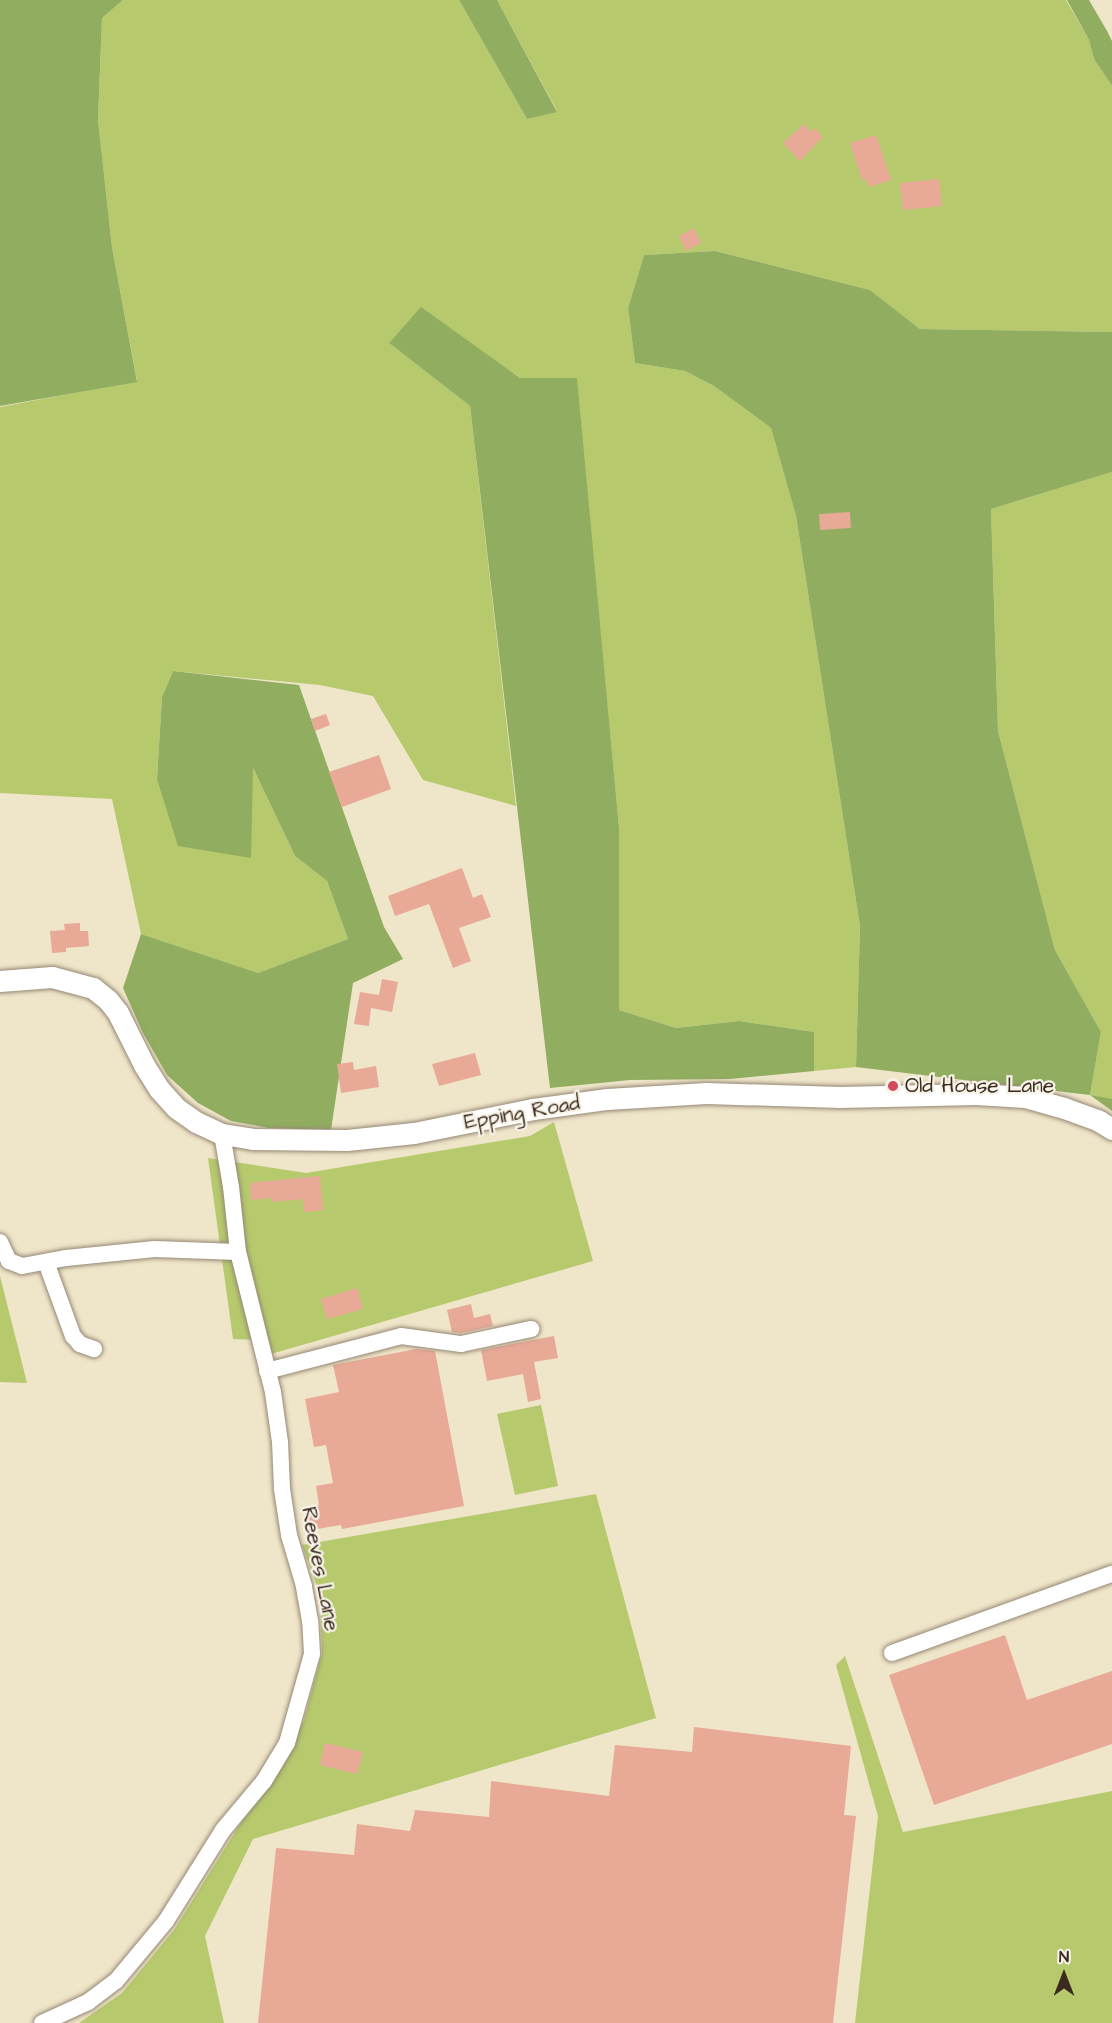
<!DOCTYPE html>
<html>
<head>
<meta charset="utf-8">
<style>
  body { margin:0 }
  #map { position:relative; width:1112px; height:2023px; overflow:hidden; background:#efe5c9; font-family:"Architects Daughter",sans-serif }
  div>[style] { position:absolute }
  [style*='--x'] { left:calc(var(--x)*1px); top:calc(var(--y)*1px); width:calc(var(--w)*1px); rotate:calc(var(--a)*1deg) }
  .green>* { inset:0; background:#b6c96d }
  .forest>* { inset:0; background:#90ad60 }
  .building>* { inset:0; background:#e8a997 }
  .roads { filter:drop-shadow(0 0 2px #958874) drop-shadow(0 0 2px #958874) }
  .minor>* { height:16px; margin:-8px; padding:0 8px; transform-origin:8px; border-radius:8px; background:#fff }
  .major>* { height:21px; margin:-10.5px; padding:0 10.5px; transform-origin:10.5px; border-radius:10.5px; background:#fff }
  .dots>* { width:16px; height:16px; translate:-50% -50%; box-sizing:border-box; border:3px solid #f7f3e8; border-radius:50% }
  span { translate:-50% -50%; white-space:nowrap; text-align:center; line-height:1.15; -webkit-text-stroke:4.5px #f7f3e8; paint-order:stroke }
  .poi-label { font-size:21px; color:#3b2a1e }
  .left { translate:0 -50%; text-align:left }
  .street-label { font-size:21px; color:#3b2a1e }
  .north { position:absolute; left:1034px; top:1945px; width:60px; height:60px; -webkit-text-stroke:4px #f7f3e8; paint-order:stroke; rotate:0deg; font-size:16px; font-weight:700; line-height:24px; text-align:center; color:#3b2a1e }
  .north::after { content:''; display:block; margin:auto; width:21px; height:27px; background:#3b2a1e; clip-path:polygon(50% 0,100% 100%,50% 72%,0 100%) }
</style>
</head>
<body>
<div id="map">
  <div class="green">
    <i style="clip-path:polygon(123px 0,459px 0,527px 119px,557px 111px,497px 0,1066px 0,1089px 40px,1094px 59px,1112px 86px,1112px 332px,920px 329px,870px 290px,715px 251px,644px 255px,628px 308px,635px 363px,685px 371px,714px 386px,771px 428px,796px 516px,860px 926px,856px 1067px,814px 1071px,814px 1032px,739px 1021px,676px 1028px,619px 1010px,619px 827px,576px 378px,520px 378px,421px 308px,389px 343px,470px 406px,516px 806px,423px 780px,373px 696px,320px 685px,173px 671px,162px 697px,157px 779px,252px 766px,295px 856px,327px 881px,348px 939px,258px 973px,141px 934px,112px 799px,0 793px,0 407px,137px 381px,112px 247px,98px 120px,102px 18px)"></i>
    <i style="clip-path:polygon(1112px 472px,1112px 1100px,1090px 1095px,1101px 1032px,1055px 950px,998px 731px,991px 509px)"></i>
    <i style="clip-path:polygon(554px 1122px,593px 1261px,271px 1354px,269px 1340px,233px 1339px,208px 1158px,306px 1173px,530px 1136px)"></i>
    <i style="clip-path:polygon(0 1276px,27px 1383px,0 1382px)"></i>
    <i style="clip-path:polygon(541px 1405px,558px 1486px,515px 1495px,497px 1414px)"></i>
    <i style="clip-path:polygon(596px 1494px,656px 1718px,253px 1839px,205px 1936px,224px 2023px,79px 2023px,122px 1993px,174px 1930px,242px 1821px,275px 1778px,304px 1720px,322px 1653px,320px 1594px,302px 1545px)"></i>
    <i style="clip-path:polygon(845px 1656px,903px 1832px,1112px 1791px,1112px 2023px,855px 2023px,878px 1816px,836px 1665px)"></i>
  </div>
  <div class="forest">
    <i style="clip-path:polygon(0 0,123px 0,102px 18px,98px 120px,112px 247px,137px 382px,0 406px)"></i>
    <i style="clip-path:polygon(459px 0,497px 0,557px 112px,527px 119px)"></i>
    <i style="clip-path:polygon(1067px 0,1089px 0,1107px 31px,1112px 41px,1112px 86px,1094px 59px,1089px 40px)"></i>
    <i style="clip-path:polygon(715px 251px,870px 290px,920px 329px,1112px 332px,1112px 472px,991px 509px,998px 731px,1055px 950px,1101px 1032px,1090px 1095px,1112px 1099px,1112px 1111px,1090px 1095px,856px 1067px,860px 926px,796px 516px,771px 428px,714px 386px,685px 371px,635px 363px,628px 308px,644px 255px)"></i>
    <i style="clip-path:polygon(421px 307px,520px 378px,577px 378px,619px 827px,619px 1010px,676px 1028px,739px 1021px,814px 1032px,814px 1071px,730px 1079px,630px 1080px,550px 1088px,470px 406px,389px 343px)"></i>
    <i style="clip-path:polygon(173px 671px,299px 685px,384px 927px,403px 959px,353px 983px,331px 1130px,269px 1128px,231px 1121px,198px 1103px,167px 1075px,143px 1033px,123px 988px,141px 934px,258px 973px,348px 939px,327px 881px,295px 856px,253px 768px,251px 858px,178px 846px,157px 779px,162px 697px)"></i>
  </div>
  <div class="building">
    <i style="clip-path:polygon(804px 124px,811px 132px,815px 128px,823px 137px,800px 161px,783px 143px)"></i>
    <i style="clip-path:polygon(876px 135px,891px 180px,869px 187px,866px 179px,862px 180px,850px 143px)"></i>
    <i style="clip-path:polygon(939px 179px,942px 206px,903px 210px,900px 183px)"></i>
    <i style="clip-path:polygon(694px 228px,701px 243px,686px 251px,679px 236px)"></i>
    <i style="clip-path:polygon(850px 512px,851px 528px,820px 530px,819px 514px)"></i>
    <i style="clip-path:polygon(326px 714px,330px 725px,315px 731px,311px 719px)"></i>
    <i style="clip-path:polygon(379px 755px,391px 789px,342px 807px,329px 772px)"></i>
    <i style="clip-path:polygon(462px 868px,473px 898px,482px 894px,491px 917px,459px 928px,471px 961px,453px 968px,429px 904px,395px 916px,388px 896px)"></i>
    <i style="clip-path:polygon(80px 923px,80px 931px,88px 931px,89px 946px,66px 948px,66px 952px,52px 953px,50px 931px,65px 930px,64px 924px)"></i>
    <i style="clip-path:polygon(382px 979px,398px 982px,392px 1012px,371px 1008px,369px 1026px,354px 1024px,360px 992px,379px 995px)"></i>
    <i style="clip-path:polygon(475px 1053px,481px 1075px,439px 1086px,432px 1064px)"></i>
    <i style="clip-path:polygon(353px 1062px,354px 1070px,376px 1066px,379px 1087px,341px 1093px,337px 1064px)"></i>
    <i style="clip-path:polygon(320px 1176px,323px 1210px,304px 1212px,303px 1199px,272px 1202px,271px 1198px,251px 1200px,250px 1183px)"></i>
    <i style="clip-path:polygon(357px 1288px,363px 1309px,327px 1319px,321px 1299px)"></i>
    <i style="clip-path:polygon(471px 1304px,474px 1318px,490px 1314px,493px 1326px,461px 1333px,452px 1332px,447px 1310px)"></i>
    <i style="clip-path:polygon(554px 1336px,558px 1358px,534px 1362px,541px 1399px,528px 1402px,523px 1374px,487px 1381px,481px 1350px)"></i>
    <i style="clip-path:polygon(416px 1349px,435px 1351px,464px 1506px,342px 1529px,341px 1525px,311px 1530px,306px 1507px,319px 1505px,316px 1486px,333px 1483px,326px 1445px,314px 1447px,305px 1399px,339px 1392px,333px 1365px)"></i>
    <i style="clip-path:polygon(1005px 1635px,1027px 1700px,1112px 1671px,1112px 1744px,934px 1805px,889px 1675px)"></i>
    <i style="clip-path:polygon(694px 1727px,851px 1746px,844px 1815px,856px 1816px,833px 2023px,258px 2023px,276px 1848px,354px 1855px,357px 1824px,410px 1831px,415px 1810px,489px 1817px,491px 1781px,609px 1796px,615px 1745px,692px 1752px)"></i>
    <i style="clip-path:polygon(325px 1743px,363px 1752px,357px 1774px,320px 1765px)"></i>
  </div>
  <div class="roads">
    <div class="minor">
      <i style="--x:0;--y:1242;--w:21;--a:65"></i>
      <i style="--x:9;--y:1261;--w:14;--a:21"></i>
      <i style="--x:22;--y:1266;--w:45;--a:-10.3"></i>
      <i style="--x:66;--y:1258;--w:89;--a:-5.8"></i>
      <i style="--x:155;--y:1249;--w:83;--a:2.1"></i>
      <i style="--x:46;--y:1262;--w:79;--a:70"></i>
      <i style="--x:73;--y:1336;--w:11;--a:49"></i>
      <i style="--x:80;--y:1344;--w:15;--a:20"></i>
      <i style="--x:267;--y:1371;--w:138;--a:-14.6"></i>
      <i style="--x:401;--y:1336;--w:61;--a:7.6"></i>
      <i style="--x:461;--y:1344;--w:72;--a:-12.1"></i>
      <i style="--x:892;--y:1653;--w:234;--a:-19.8"></i>
      <i style="--x:42;--y:2023;--w:51;--a:-24.5"></i>
      <i style="--x:88;--y:2002;--w:35;--a:-37"></i>
      <i style="--x:116;--y:1981;--w:78;--a:-50.2"></i>
      <i style="--x:166;--y:1921;--w:107;--a:-57.9"></i>
      <i style="--x:223;--y:1830;--w:64;--a:-50.1"></i>
      <i style="--x:264;--y:1781;--w:44;--a:-58.8"></i>
      <i style="--x:287;--y:1743;--w:92;--a:-74.3"></i>
      <i style="--x:312;--y:1654;--w:33;--a:-93"></i>
      <i style="--x:310;--y:1621;--w:36;--a:-100"></i>
      <i style="--x:304;--y:1586;--w:53;--a:-106.4"></i>
      <i style="--x:289;--y:1535;--w:47;--a:-98.7"></i>
      <i style="--x:282;--y:1489;--w:47;--a:-92.4"></i>
      <i style="--x:280;--y:1442;--w:50;--a:-98"></i>
      <i style="--x:273;--y:1392;--w:144;--a:-104"></i>
      <i style="--x:238;--y:1252;--w:65;--a:-96.1"></i>
      <i style="--x:231;--y:1187;--w:54;--a:-99.6"></i>
    </div>
    <div class="major">
      <i style="--x:0;--y:981;--w:52;--a:-4.4"></i>
      <i style="--x:52;--y:977;--w:42;--a:15"></i>
      <i style="--x:93;--y:988;--w:19;--a:39"></i>
      <i style="--x:108;--y:1000;--w:16;--a:52"></i>
      <i style="--x:118;--y:1013;--w:58;--a:63.4"></i>
      <i style="--x:144;--y:1065;--w:28;--a:58"></i>
      <i style="--x:159;--y:1089;--w:25;--a:48"></i>
      <i style="--x:176;--y:1108;--w:24;--a:35"></i>
      <i style="--x:196;--y:1122;--w:29;--a:25"></i>
      <i style="--x:222;--y:1134;--w:30;--a:9"></i>
      <i style="--x:252;--y:1139;--w:95;--a:0.6"></i>
      <i style="--x:347;--y:1140;--w:67;--a:-6"></i>
      <i style="--x:414;--y:1133;--w:121;--a:-11.4"></i>
      <i style="--x:533;--y:1109;--w:75;--a:-7.7"></i>
      <i style="--x:607;--y:1099;--w:99;--a:-3.5"></i>
      <i style="--x:706;--y:1093;--w:134;--a:1.7"></i>
      <i style="--x:840;--y:1097;--w:136;--a:-1.3"></i>
      <i style="--x:976;--y:1094;--w:49;--a:3.5"></i>
      <i style="--x:1025;--y:1097;--w:41;--a:15.8"></i>
      <i style="--x:1064;--y:1108;--w:37;--a:20"></i>
      <i style="--x:1099;--y:1121;--w:15;--a:32"></i>
    </div>
  </div>
  <div class="dots">
    <i style="left:893px;top:1086px;background:#d1495b"></i>
  </div>
  <div class="poi-label">
    <span class="left" style="left:905px;top:1086px">Old House Lane</span>
  </div>
  <div class="street-label">
    <span style="left:522px;top:1113px;rotate:-10deg">Epping Road</span>
    <span style="left:320px;top:1569px;rotate:79deg">Reeves Lane</span>
  </div>
  <div class="north">N</div>
</div>
</body>
</html>
